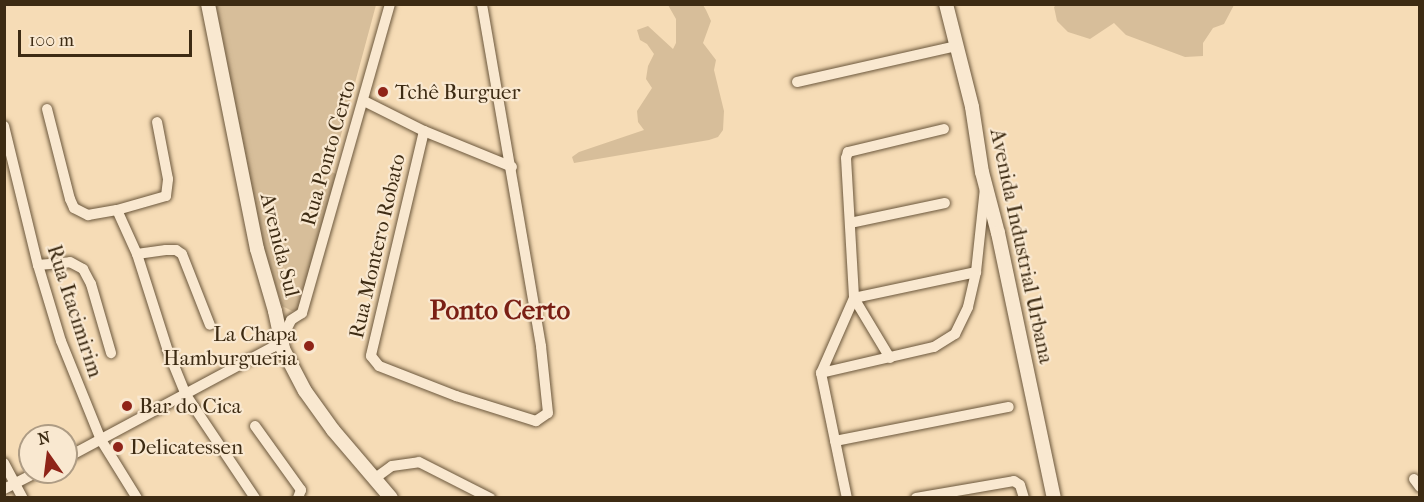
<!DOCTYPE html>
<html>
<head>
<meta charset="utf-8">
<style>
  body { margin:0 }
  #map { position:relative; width:1424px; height:502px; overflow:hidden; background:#f6dcb6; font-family:"IM FELL French Canon",serif }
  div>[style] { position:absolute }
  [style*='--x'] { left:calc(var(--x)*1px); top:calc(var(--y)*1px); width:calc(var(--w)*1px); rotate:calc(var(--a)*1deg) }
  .green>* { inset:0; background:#d7be9a }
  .roads { filter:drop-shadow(0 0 2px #6b573c) drop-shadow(0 0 2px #6b573c) }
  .minor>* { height:10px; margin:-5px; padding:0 5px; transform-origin:5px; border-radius:5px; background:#f9e8d0 }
  .tertiary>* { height:14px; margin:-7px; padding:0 7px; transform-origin:7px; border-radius:7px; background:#f9e8d0 }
  .dots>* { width:16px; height:16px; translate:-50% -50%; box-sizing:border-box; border:3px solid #f9e8d0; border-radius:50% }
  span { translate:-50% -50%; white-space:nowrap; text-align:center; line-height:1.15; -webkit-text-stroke:4.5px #f9e8d0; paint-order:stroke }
  .poi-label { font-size:21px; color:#3d2b13 }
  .left { translate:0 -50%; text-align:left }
  .right { translate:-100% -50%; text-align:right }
  .street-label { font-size:21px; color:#3d2b13 }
  .district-label { font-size:27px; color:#7a1f14; font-weight:700 }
  .frame { position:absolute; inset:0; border:6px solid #3d2b13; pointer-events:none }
  .north { position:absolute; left:18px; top:424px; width:60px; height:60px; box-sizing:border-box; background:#f9e8d0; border:2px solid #ae9c84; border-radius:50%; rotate:346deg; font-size:16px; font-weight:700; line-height:24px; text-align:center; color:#3d2b13 }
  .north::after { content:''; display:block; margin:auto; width:21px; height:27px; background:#8f2418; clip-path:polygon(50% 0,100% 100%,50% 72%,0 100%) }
  .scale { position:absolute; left:18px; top:30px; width:174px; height:27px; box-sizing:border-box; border:3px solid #3d2b13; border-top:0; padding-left:8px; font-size:18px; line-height:21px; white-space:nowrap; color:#3d2b13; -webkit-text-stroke:4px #f9e8d0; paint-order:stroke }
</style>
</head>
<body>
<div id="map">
  <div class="green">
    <i style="clip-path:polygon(1057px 4px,1234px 4px,1234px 5px,1224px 24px,1213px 28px,1203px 43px,1203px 56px,1185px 57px,1126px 35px,1114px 23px,1090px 39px,1068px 32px,1057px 21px,1054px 7px)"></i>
    <i style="clip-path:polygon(216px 5px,376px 5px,331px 172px,339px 175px,298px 310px,292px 311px,282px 306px,263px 246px)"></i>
    <i style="clip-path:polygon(668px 5px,703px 5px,706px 10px,711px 21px,703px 43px,716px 60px,714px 70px,724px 111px,723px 130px,718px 137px,709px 140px,574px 163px,572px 157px,579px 152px,644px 130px,638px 122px,637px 111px,652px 88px,646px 79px,648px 66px,654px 54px,647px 44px,640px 40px,637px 30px,648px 26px,673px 49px,676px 43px,676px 19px)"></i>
  </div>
  <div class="roads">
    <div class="minor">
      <i style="--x:797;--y:82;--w:164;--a:-12.7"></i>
      <i style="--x:364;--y:101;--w:67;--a:26.6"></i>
      <i style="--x:424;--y:131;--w:95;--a:22.2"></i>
      <i style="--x:47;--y:109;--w:93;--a:75.7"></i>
      <i style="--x:70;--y:199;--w:10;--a:66"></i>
      <i style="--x:74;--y:208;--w:16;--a:27"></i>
      <i style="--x:88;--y:215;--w:29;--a:-10"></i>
      <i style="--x:117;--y:210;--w:51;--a:-15.9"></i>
      <i style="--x:166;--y:196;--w:17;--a:-83"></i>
      <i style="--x:168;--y:179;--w:58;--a:-100.9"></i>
      <i style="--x:4;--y:126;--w:143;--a:76.3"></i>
      <i style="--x:38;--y:265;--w:79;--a:73.2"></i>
      <i style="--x:61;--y:341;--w:107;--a:68"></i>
      <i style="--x:101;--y:440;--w:68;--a:58.2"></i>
      <i style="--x:944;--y:129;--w:99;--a:166.5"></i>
      <i style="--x:848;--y:152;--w:6;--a:108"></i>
      <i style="--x:846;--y:158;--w:140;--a:86.7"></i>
      <i style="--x:854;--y:298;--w:82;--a:113.7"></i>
      <i style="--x:821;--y:373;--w:116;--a:-13"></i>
      <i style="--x:934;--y:347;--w:25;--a:-32"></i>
      <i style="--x:955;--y:334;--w:30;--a:-64"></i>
      <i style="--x:968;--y:307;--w:36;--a:-77"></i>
      <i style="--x:976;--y:272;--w:84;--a:-83.9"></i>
      <i style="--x:424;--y:131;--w:231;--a:103.3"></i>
      <i style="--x:371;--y:356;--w:13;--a:51"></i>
      <i style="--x:379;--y:366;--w:83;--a:21.3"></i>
      <i style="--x:456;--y:396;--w:84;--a:17.4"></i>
      <i style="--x:536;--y:421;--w:14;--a:-34"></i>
      <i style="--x:548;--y:413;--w:67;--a:-96"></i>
      <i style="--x:541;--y:346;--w:347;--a:-99.8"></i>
      <i style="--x:117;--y:210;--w:48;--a:65.6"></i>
      <i style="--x:137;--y:254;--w:102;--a:72.3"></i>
      <i style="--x:168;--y:351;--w:48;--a:67.8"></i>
      <i style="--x:186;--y:395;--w:124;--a:56.2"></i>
      <i style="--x:850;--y:223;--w:97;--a:-11.9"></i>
      <i style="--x:137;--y:254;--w:29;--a:-8"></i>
      <i style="--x:166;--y:250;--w:10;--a:0"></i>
      <i style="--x:176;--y:250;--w:7;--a:34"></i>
      <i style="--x:182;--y:254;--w:76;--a:68.5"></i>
      <i style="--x:38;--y:265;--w:32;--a:-5"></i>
      <i style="--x:70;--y:262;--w:15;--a:28"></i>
      <i style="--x:83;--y:269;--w:17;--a:62"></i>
      <i style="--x:91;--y:284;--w:72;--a:73.8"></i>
      <i style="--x:890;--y:358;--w:70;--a:-121"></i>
      <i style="--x:854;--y:298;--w:125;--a:-12"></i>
      <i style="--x:821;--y:373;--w:128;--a:78.3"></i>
      <i style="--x:255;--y:426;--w:79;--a:54.3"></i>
      <i style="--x:301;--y:490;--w:9;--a:111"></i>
      <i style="--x:835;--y:441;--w:177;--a:-11.1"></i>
      <i style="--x:66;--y:458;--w:235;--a:-28.2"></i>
      <i style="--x:273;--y:347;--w:11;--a:-41"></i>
      <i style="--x:281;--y:340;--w:22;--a:-63"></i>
      <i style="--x:291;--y:320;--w:13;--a:-32"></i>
      <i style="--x:302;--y:313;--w:321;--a:-74.1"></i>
      <i style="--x:4;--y:463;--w:40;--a:62"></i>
      <i style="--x:374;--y:479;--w:22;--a:-36"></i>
      <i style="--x:392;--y:466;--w:27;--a:-8"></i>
      <i style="--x:419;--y:462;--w:80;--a:26.9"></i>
      <i style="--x:1414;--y:479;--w:10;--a:53"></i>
      <i style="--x:4;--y:489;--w:38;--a:-27"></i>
      <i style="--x:916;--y:498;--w:99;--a:-9.8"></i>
      <i style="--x:1014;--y:481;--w:7;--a:34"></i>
      <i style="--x:1020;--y:485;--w:14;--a:73"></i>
    </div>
    <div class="tertiary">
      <i style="--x:208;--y:4;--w:250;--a:78.7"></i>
      <i style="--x:257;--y:249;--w:65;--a:73.8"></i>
      <i style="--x:275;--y:311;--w:39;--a:78"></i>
      <i style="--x:283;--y:349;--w:47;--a:62.4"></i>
      <i style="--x:305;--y:391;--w:48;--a:54.3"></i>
      <i style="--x:333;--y:430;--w:89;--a:49.5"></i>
      <i style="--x:946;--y:4;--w:106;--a:75.8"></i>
      <i style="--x:972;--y:107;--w:66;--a:81.3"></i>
      <i style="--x:982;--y:172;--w:63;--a:75.3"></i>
      <i style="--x:998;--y:233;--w:271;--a:78.1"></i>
    </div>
  </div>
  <div class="dots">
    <i style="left:383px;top:92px;background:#8f2418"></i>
    <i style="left:309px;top:346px;background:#8f2418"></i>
    <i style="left:127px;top:406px;background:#8f2418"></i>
    <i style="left:118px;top:447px;background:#8f2418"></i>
  </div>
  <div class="poi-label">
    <span class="left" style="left:395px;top:92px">Tchê Burguer</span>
    <span class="right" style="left:297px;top:346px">La Chapa<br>Hamburgueria</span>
    <span class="left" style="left:139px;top:406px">Bar do Cica</span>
    <span class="left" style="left:130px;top:447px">Delicatessen</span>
  </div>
  <div class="street-label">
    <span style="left:328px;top:153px;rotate:-74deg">Rua Ponto Certo</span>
    <span style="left:280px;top:245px;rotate:76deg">Avenida Sul</span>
    <span style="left:377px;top:246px;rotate:-77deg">Rua Montero Robato</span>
    <span style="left:1022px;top:246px;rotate:78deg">Avenida Industrial Urbana</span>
    <span style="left:75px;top:311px;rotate:72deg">Rua Itacimirim</span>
  </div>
  <div class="district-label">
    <span style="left:500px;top:311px">Ponto Certo</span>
  </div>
  <div class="frame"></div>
  <div class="north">N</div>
  <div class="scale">100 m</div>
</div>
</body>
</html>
